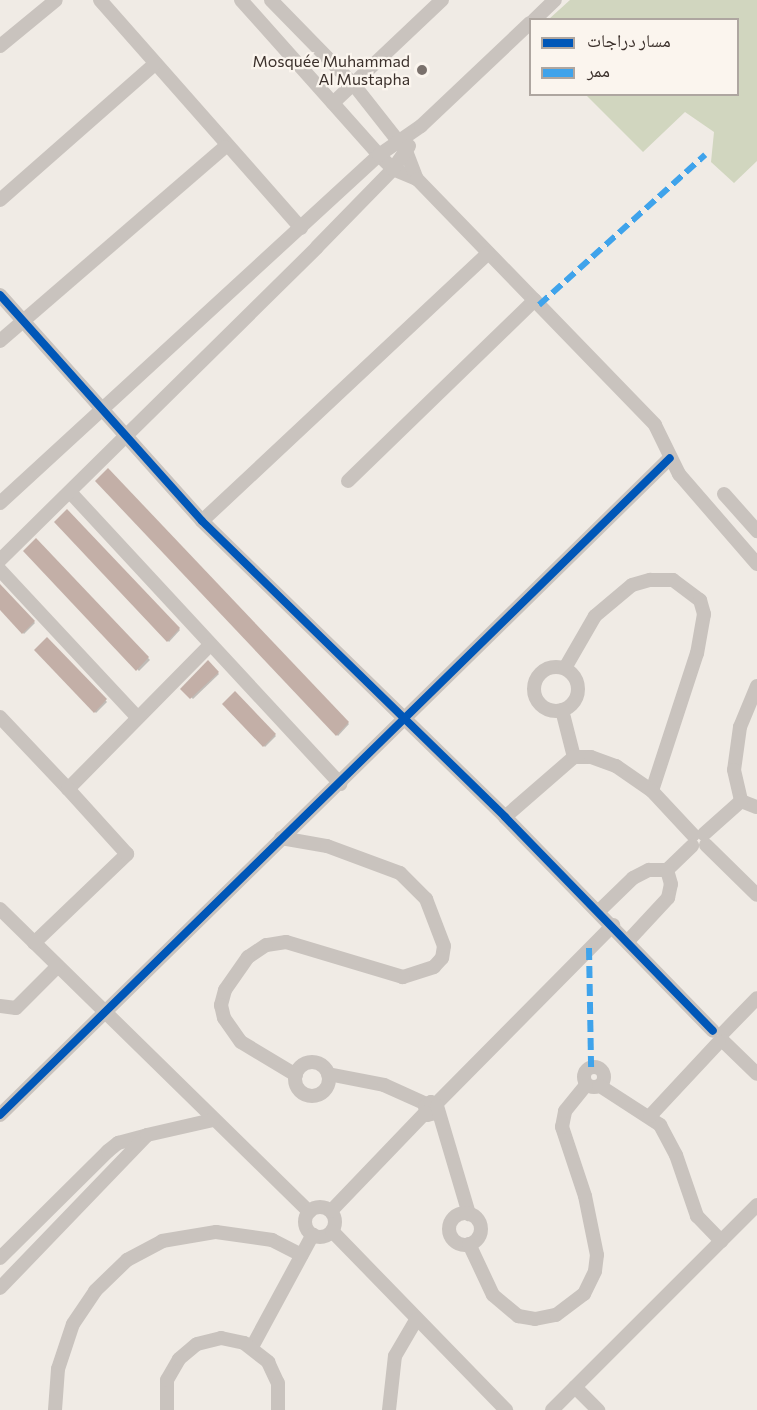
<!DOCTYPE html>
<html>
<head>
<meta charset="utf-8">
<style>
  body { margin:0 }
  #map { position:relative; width:757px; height:1410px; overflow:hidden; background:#f0ebe5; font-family:Commissioner,"Noto Naskh Arabic",sans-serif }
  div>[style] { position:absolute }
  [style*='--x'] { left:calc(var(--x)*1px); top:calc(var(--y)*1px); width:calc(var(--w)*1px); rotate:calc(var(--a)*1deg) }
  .green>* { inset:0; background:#d1d6bf }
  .shadow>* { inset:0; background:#0003 }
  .building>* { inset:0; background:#c3afa7 }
  .minor>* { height:14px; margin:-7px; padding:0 7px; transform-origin:7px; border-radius:7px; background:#c9c3be }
  .minor>.ring { margin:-7px; padding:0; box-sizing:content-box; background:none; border:14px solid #c9c3be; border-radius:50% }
  .quiet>* { height:6px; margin-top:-3px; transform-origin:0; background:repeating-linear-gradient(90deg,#3fa3eb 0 12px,transparent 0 18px) }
  .cycleway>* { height:8px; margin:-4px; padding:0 4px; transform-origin:4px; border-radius:4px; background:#0057b8 }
  .dots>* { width:16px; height:16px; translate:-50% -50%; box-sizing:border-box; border:3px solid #fbf5ee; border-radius:50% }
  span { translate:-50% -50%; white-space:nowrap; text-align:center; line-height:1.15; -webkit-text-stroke:4.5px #fbf5ee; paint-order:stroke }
  .poi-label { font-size:16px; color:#3b302b }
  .right { translate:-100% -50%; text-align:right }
  .legend { position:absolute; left:529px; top:18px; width:210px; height:78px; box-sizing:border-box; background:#fbf5ee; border:2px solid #aea6a0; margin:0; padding:8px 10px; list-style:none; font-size:18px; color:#3b302b }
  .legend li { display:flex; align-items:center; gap:12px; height:30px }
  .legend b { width:30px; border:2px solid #aea6a0 }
</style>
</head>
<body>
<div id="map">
  <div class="green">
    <i style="clip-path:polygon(570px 0,757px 0,757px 161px,734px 183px,711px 162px,714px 132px,685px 112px,643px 152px,586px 95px,738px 94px,738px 20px,549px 19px)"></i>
  </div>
  <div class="shadow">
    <i style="clip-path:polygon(108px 470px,349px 724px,338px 736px,263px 655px)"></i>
    <i style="clip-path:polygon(67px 511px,180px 630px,169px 642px,56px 522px)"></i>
    <i style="clip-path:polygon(36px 540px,150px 660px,139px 671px,25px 551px)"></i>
    <i style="clip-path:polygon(0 586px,35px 623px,24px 634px,0 608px)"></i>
    <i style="clip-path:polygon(47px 639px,107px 702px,96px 713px,36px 650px)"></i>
    <i style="clip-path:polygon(208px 662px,219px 674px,193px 699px,182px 689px)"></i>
    <i style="clip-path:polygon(235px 693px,276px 736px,265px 747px,224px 704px)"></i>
  </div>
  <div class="building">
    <i style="clip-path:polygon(108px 468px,349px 722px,336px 736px,95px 481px)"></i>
    <i style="clip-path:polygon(67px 509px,180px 628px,167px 642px,54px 522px)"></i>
    <i style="clip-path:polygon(36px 538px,149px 657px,136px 671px,23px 551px)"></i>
    <i style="clip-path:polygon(0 584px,35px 621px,22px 634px,0 610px)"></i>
    <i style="clip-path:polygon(47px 637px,107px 699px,94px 713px,34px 650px)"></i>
    <i style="clip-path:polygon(208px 660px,219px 672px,190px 699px,180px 689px)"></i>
    <i style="clip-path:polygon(235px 691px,276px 734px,263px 747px,222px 704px)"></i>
  </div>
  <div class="minor">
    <i style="--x:100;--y:0;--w:304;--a:48.6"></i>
    <i style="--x:241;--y:0;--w:208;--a:48.3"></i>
    <i style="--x:379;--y:155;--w:20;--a:45"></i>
    <i style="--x:393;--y:169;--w:26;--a:23"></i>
    <i style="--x:271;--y:0;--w:119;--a:45.7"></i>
    <i style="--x:354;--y:85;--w:84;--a:51.8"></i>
    <i style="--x:406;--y:151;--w:30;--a:69"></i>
    <i style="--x:417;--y:179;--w:342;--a:45.9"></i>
    <i style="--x:655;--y:425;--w:55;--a:63.9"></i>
    <i style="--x:679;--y:474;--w:119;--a:49.1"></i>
    <i style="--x:534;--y:20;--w:29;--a:-44"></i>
    <i style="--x:0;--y:46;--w:72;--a:-39.4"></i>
    <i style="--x:333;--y:103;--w:150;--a:-43.4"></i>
    <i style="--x:0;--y:200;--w:206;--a:-41.3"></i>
    <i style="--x:0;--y:295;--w:303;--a:48.2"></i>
    <i style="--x:202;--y:521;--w:424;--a:44.3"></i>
    <i style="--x:505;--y:817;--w:298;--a:45.8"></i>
    <i style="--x:0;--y:341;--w:297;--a:-40.8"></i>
    <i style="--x:348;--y:481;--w:260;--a:-44.1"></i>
    <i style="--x:70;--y:492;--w:398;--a:47.2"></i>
    <i style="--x:724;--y:494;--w:50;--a:48.3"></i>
    <i style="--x:0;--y:503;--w:515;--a:-42.56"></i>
    <i style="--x:379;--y:155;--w:51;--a:-34.6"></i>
    <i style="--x:421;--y:126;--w:150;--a:-43.4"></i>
    <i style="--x:202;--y:521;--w:392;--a:-43.1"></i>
    <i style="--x:0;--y:560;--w:445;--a:-44.6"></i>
    <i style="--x:317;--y:247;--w:109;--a:-45.7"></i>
    <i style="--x:393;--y:169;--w:28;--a:-55"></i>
    <i style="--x:0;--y:570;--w:202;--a:47"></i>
    <i class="ring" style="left:534px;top:667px;width:30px;height:30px"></i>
    <i style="--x:565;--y:668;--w:60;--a:-60"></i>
    <i style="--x:595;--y:616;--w:48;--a:-40"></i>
    <i style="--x:632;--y:585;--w:19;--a:-16"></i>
    <i style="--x:650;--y:580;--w:23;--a:0"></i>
    <i style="--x:673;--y:580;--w:34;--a:37"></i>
    <i style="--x:700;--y:600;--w:15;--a:74"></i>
    <i style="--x:704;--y:614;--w:40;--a:100"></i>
    <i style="--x:697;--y:653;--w:145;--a:108.1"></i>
    <i style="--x:757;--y:686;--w:44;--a:112.5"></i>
    <i style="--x:740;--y:727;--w:43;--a:97.9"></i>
    <i style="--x:734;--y:770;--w:32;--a:77"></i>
    <i style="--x:741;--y:801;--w:17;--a:21"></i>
    <i style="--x:562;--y:710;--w:49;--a:75.7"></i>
    <i style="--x:0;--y:717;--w:99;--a:46.6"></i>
    <i style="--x:68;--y:789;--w:202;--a:-45.4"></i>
    <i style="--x:505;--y:817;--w:91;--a:-41"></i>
    <i style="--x:574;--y:757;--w:17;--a:0"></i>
    <i style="--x:591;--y:757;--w:27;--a:20"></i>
    <i style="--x:616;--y:766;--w:44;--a:34.8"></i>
    <i style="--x:652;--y:791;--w:60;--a:47"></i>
    <i style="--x:704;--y:834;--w:50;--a:-41.7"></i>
    <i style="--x:281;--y:838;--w:47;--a:9.9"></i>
    <i style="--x:327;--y:846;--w:78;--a:20.3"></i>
    <i style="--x:400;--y:873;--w:37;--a:45"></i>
    <i style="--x:426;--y:899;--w:50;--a:69"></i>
    <i style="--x:444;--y:946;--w:12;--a:99"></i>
    <i style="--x:442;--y:958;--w:12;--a:132"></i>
    <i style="--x:434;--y:967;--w:33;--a:162"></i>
    <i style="--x:403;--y:977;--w:122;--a:-163.3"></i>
    <i style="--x:286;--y:942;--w:20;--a:171"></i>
    <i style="--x:266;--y:945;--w:22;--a:146"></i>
    <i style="--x:248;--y:957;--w:40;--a:124.9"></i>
    <i style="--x:225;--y:990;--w:16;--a:105"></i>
    <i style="--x:221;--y:1005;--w:13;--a:77"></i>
    <i style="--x:224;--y:1018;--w:29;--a:55"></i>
    <i style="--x:241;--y:1042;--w:64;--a:31"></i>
    <i style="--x:706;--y:845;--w:71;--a:44.4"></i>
    <i style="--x:0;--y:909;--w:433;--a:44.4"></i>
    <i style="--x:599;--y:911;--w:47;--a:-44.1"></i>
    <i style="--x:633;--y:878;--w:18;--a:-27"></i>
    <i style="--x:649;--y:870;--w:18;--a:0"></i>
    <i style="--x:667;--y:870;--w:35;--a:-44"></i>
    <i style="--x:628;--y:941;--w:59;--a:-47.1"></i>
    <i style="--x:668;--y:898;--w:14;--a:-78"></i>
    <i style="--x:671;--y:884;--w:15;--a:-106"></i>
    <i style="--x:34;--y:943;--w:129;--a:-43.7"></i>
    <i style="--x:127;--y:854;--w:88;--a:-132.2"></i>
    <i style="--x:0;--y:1006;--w:16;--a:7"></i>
    <i style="--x:16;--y:1008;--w:59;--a:-45"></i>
    <i style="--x:724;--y:1032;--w:47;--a:-45.9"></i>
    <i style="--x:723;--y:1041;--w:47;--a:44.1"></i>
    <i class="ring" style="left:295px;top:1062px;width:20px;height:20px"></i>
    <i class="ring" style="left:584px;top:1067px;width:6px;height:6px"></i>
    <i style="--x:328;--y:1074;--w:57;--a:11.1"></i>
    <i style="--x:384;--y:1085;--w:46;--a:24.3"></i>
    <i style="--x:600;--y:1086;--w:72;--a:33"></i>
    <i style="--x:660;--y:1125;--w:34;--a:62"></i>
    <i style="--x:676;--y:1155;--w:65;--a:71"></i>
    <i style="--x:697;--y:1216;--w:35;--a:46"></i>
    <i style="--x:436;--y:1104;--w:252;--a:-45.3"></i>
    <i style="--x:436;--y:1113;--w:9;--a:167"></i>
    <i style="--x:427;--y:1115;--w:9;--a:-103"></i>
    <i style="--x:425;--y:1106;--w:7;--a:-34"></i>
    <i style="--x:431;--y:1102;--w:7;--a:34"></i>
    <i style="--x:437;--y:1106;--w:113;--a:73.5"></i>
    <i style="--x:0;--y:1115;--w:938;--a:-44.44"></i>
    <i style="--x:650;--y:1116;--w:101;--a:-47"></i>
    <i class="ring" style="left:305px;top:1207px;width:16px;height:16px"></i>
    <i style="--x:331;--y:1211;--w:136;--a:-46.2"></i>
    <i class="ring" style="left:449px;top:1213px;width:18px;height:18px"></i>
    <i style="--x:332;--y:1231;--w:250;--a:45.8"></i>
    <i style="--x:469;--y:1244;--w:56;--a:64.8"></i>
    <i style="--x:493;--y:1295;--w:33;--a:40"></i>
    <i style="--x:518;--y:1316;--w:17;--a:10"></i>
    <i style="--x:535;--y:1319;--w:21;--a:-11"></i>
    <i style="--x:556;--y:1315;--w:35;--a:-37"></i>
    <i style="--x:584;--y:1294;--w:25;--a:-64"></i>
    <i style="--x:595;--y:1271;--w:16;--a:-83"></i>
    <i style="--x:597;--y:1255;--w:60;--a:-101.5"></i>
    <i style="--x:585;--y:1196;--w:73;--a:-108.4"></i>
    <i style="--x:562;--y:1127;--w:16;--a:-79"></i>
    <i style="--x:565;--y:1111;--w:33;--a:-51"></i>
    <i style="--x:0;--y:1258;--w:152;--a:-44.7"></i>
    <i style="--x:108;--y:1151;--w:13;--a:-39"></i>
    <i style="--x:118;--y:1143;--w:30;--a:-15"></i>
    <i style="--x:0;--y:1288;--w:212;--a:-46.1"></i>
    <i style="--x:147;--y:1135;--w:68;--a:-12.8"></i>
    <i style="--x:252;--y:1347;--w:128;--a:-61.6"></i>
    <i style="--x:575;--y:1387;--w:33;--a:45"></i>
    <i style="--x:55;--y:1410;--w:41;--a:-85.8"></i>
    <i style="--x:58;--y:1369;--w:47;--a:-71.6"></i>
    <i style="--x:73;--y:1324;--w:40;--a:-56"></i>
    <i style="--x:95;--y:1291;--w:45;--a:-44.1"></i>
    <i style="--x:127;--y:1260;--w:40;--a:-28"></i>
    <i style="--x:162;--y:1241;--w:55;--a:-9.5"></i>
    <i style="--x:216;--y:1232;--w:57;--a:8.1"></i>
    <i style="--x:272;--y:1240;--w:33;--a:27"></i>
    <i style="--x:167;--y:1410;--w:30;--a:-90"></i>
    <i style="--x:167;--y:1380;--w:24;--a:-60"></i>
    <i style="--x:179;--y:1359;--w:23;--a:-40"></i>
    <i style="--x:197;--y:1344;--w:25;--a:-14"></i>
    <i style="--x:221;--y:1338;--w:24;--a:12"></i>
    <i style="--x:244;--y:1343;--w:31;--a:38"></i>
    <i style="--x:268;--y:1362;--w:23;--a:65"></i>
    <i style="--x:278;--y:1383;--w:27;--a:90"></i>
    <i style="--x:389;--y:1410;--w:54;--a:-83.7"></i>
    <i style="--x:395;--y:1356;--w:42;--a:-59.7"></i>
    <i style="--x:552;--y:1410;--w:290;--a:-45"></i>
  </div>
  <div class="quiet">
    <i style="--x:539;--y:305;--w:224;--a:-42.1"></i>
    <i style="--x:589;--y:948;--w:119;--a:89"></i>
  </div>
  <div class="cycleway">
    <i style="--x:0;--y:295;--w:303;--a:48.2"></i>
    <i style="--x:202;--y:521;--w:424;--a:44.3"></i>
    <i style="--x:505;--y:817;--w:298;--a:45.8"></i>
    <i style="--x:0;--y:1115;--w:938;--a:-44.44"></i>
  </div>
  <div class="dots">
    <i style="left:422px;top:70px;background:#7a716c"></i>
  </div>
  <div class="poi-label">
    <span class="right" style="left:410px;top:70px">Mosquée Muhammad<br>Al Mustapha</span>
  </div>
  <ul class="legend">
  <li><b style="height:8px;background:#0057b8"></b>مسار دراجات</li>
  <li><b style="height:8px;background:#3fa3eb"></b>ممر</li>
  </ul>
</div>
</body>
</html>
